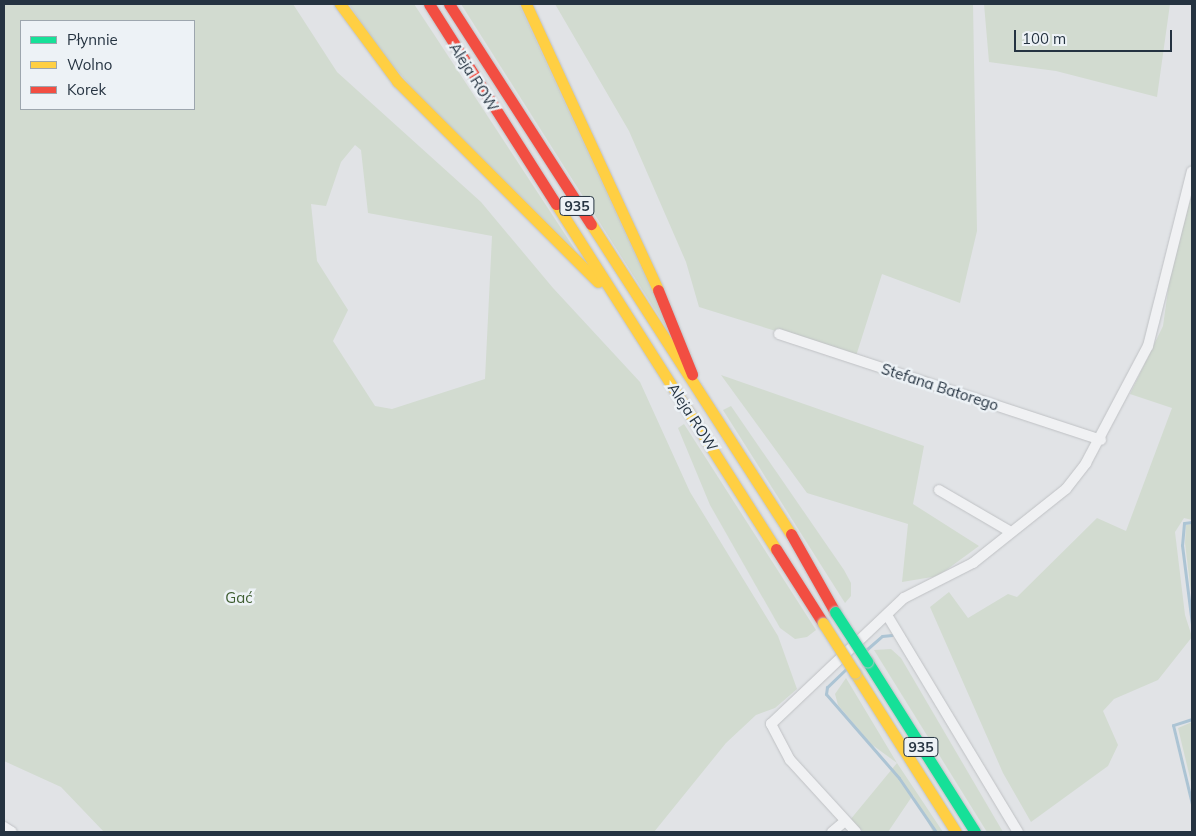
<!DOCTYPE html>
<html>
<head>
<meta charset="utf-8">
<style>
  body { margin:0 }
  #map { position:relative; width:1196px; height:836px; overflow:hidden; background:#e1e3e6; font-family:Mulish,sans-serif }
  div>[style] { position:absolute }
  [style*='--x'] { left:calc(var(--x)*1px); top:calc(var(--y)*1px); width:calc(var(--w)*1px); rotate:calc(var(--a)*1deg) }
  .green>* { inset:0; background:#d2dbd0 }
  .stream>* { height:3px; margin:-1.5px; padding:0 1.5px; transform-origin:1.5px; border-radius:1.5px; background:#acc4d4 }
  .roads { filter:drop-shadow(0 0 1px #bfc1c4) drop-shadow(0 0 1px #bfc1c4) }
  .street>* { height:10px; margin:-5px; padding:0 5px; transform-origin:5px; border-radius:5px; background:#f0f1f3 }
  .fast>* { height:11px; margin:-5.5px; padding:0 5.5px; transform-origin:5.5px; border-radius:5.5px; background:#16e098 }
  .slow>* { height:11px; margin:-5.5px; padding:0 5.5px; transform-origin:5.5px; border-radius:5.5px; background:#ffcf43 }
  .jam>* { height:11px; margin:-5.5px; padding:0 5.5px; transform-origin:5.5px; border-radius:5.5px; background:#f24e42 }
  .bridges { filter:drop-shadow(0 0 1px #bcc0c4) drop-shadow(0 0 1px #bcc0c4) }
  .fast-bridge>* { height:11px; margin:-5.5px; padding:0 5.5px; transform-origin:5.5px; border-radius:5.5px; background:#16e098 }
  .slow-bridge>* { height:11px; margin:-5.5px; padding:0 5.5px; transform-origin:5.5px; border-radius:5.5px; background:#ffcf43 }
  span { translate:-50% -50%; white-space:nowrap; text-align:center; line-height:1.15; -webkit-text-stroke:5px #edf2f6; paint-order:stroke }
  .shield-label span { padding:1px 4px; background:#edf2f6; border:1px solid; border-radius:4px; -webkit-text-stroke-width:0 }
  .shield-label { font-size:14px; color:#253341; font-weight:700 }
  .street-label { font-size:15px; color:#253341 }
  .park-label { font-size:15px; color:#3f5e31 }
  .frame { position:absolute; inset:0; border:5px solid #253341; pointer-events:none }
  .legend { position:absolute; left:20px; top:20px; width:175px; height:90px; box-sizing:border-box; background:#edf2f6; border:1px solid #9da6ae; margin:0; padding:6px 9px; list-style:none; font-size:15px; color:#253341 }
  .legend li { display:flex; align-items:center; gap:10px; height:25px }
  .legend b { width:25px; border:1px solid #9da6ae }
  .scale { position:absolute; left:1014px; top:30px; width:158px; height:22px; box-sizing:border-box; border:2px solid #253341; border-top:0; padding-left:6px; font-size:15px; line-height:18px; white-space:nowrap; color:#253341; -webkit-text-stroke:4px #edf2f6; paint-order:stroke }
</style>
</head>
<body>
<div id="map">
  <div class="green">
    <i style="clip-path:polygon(evenodd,4px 4px,293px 4px,337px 72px,481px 202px,553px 288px,640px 382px,690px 492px,778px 636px,797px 689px,775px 708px,756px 715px,726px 743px,654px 832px,104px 832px,61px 787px,4px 761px,4px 4px,21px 21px,194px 21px,194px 109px,21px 109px,21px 21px,4px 4px,355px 145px,361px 150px,368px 213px,492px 236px,485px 379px,392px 409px,375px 406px,333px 341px,348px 310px,317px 261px,311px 204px,326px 206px,341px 162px,355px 145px)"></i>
    <i style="clip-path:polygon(349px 4px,414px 4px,576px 251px,417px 93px,377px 48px)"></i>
    <i style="clip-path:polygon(461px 4px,519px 4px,678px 346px)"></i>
    <i style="clip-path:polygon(555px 4px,973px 4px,977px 231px,960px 303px,882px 274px,856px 356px,699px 307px,686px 262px,629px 131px)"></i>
    <i style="clip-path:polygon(984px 4px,1170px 4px,1157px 97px,1056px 71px,989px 62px)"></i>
    <i style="clip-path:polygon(1192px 193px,1192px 520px,1184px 518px,1175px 532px,1185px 615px,1192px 637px,1158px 680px,1114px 699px,1103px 711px,1118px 745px,1108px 766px,1031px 822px,1003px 773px,930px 607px,949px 592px,968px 618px,1008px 594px,1017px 597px,1097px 518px,1126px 531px,1172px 408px,1130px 394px,1163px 326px,1171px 269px)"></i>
    <i style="clip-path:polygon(721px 375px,924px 446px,913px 504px,979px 546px,938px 576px,902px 582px,908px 524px,807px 493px)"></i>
    <i style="clip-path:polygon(731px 406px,844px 570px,851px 583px,851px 596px,845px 603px,723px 410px)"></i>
    <i style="clip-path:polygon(684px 424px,816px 630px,807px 637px,795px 639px,780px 628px,710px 505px,678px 428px)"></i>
    <i style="clip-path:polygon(1192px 524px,1192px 601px,1185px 543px,1186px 525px)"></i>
    <i style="clip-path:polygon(891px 649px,901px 658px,1003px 832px,987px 832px,874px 650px)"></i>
    <i style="clip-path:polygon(846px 678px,897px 763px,943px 832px,933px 832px,913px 795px,888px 832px,864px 832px,850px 820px,897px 763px,871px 744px,838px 705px,835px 694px)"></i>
    <i style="clip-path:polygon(1192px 722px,1192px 786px,1178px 728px)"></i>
  </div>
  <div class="stream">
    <i style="--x:1192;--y:522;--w:8;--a:173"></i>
    <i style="--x:1184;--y:523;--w:22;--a:95"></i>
    <i style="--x:1182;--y:545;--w:80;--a:82.8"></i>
    <i style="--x:866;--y:650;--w:21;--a:-41"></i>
    <i style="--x:882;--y:636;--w:10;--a:-6"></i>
    <i style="--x:847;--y:668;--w:28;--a:136"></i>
    <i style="--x:827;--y:687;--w:7;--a:98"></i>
    <i style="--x:826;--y:694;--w:111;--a:49"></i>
    <i style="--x:899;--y:778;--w:65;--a:55.6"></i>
    <i style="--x:1192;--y:719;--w:20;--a:162"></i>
    <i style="--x:1173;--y:725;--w:81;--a:76.5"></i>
  </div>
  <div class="roads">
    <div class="street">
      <i style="--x:779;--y:334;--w:339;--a:18.2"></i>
      <i style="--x:939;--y:490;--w:83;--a:30.3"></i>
      <i style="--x:887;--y:615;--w:253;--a:58.9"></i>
      <i style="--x:4;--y:827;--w:9;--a:32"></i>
      <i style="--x:832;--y:832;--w:16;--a:-40"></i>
      <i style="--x:856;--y:832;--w:98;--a:-132.5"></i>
      <i style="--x:790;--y:760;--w:41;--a:-117.8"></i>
      <i style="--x:771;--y:724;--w:183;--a:-43.5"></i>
      <i style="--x:904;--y:598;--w:77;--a:-26.9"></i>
      <i style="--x:973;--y:563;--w:119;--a:-38.5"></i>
      <i style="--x:1066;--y:489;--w:33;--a:-52"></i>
      <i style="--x:1086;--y:463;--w:132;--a:-62.1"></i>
      <i style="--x:1148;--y:346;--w:180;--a:-75.9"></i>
    </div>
    <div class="fast">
      <i style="--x:867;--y:661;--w:202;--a:57.7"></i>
    </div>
    <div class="slow">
      <i style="--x:340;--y:4;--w:96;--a:53.5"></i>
      <i style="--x:397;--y:81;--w:284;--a:45"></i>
      <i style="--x:526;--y:4;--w:315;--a:65.2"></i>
      <i style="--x:556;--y:204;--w:409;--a:57.5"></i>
      <i style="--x:591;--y:224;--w:369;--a:57.2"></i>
      <i style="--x:855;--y:673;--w:188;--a:57.6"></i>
    </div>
    <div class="jam">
      <i style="--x:429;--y:4;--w:237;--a:57.6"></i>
      <i style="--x:449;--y:4;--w:262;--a:57.2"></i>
      <i style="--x:658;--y:290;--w:91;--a:68"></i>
      <i style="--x:791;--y:534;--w:90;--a:60.6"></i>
      <i style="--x:776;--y:549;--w:88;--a:57.6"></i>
    </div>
  </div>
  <div class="bridges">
    <div class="fast-bridge">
      <i style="--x:835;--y:612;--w:59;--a:56.9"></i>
    </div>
    <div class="slow-bridge">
      <i style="--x:823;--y:623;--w:59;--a:57.4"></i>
    </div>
  </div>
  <div class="shield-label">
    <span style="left:577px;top:206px">935</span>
    <span style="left:921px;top:747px">935</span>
  </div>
  <div class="street-label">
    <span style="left:474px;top:77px;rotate:58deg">Aleja ROW</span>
    <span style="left:940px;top:387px;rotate:18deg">Stefana Batorego</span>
    <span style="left:693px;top:417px;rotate:57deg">Aleja ROW</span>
  </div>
  <div class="park-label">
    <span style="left:239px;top:598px">Gać</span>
  </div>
  <div class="frame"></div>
  <ul class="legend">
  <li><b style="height:6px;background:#16e098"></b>Płynnie</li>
  <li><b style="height:6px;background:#ffcf43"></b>Wolno</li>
  <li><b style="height:6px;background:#f24e42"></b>Korek</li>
  </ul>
  <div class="scale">100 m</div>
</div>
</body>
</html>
